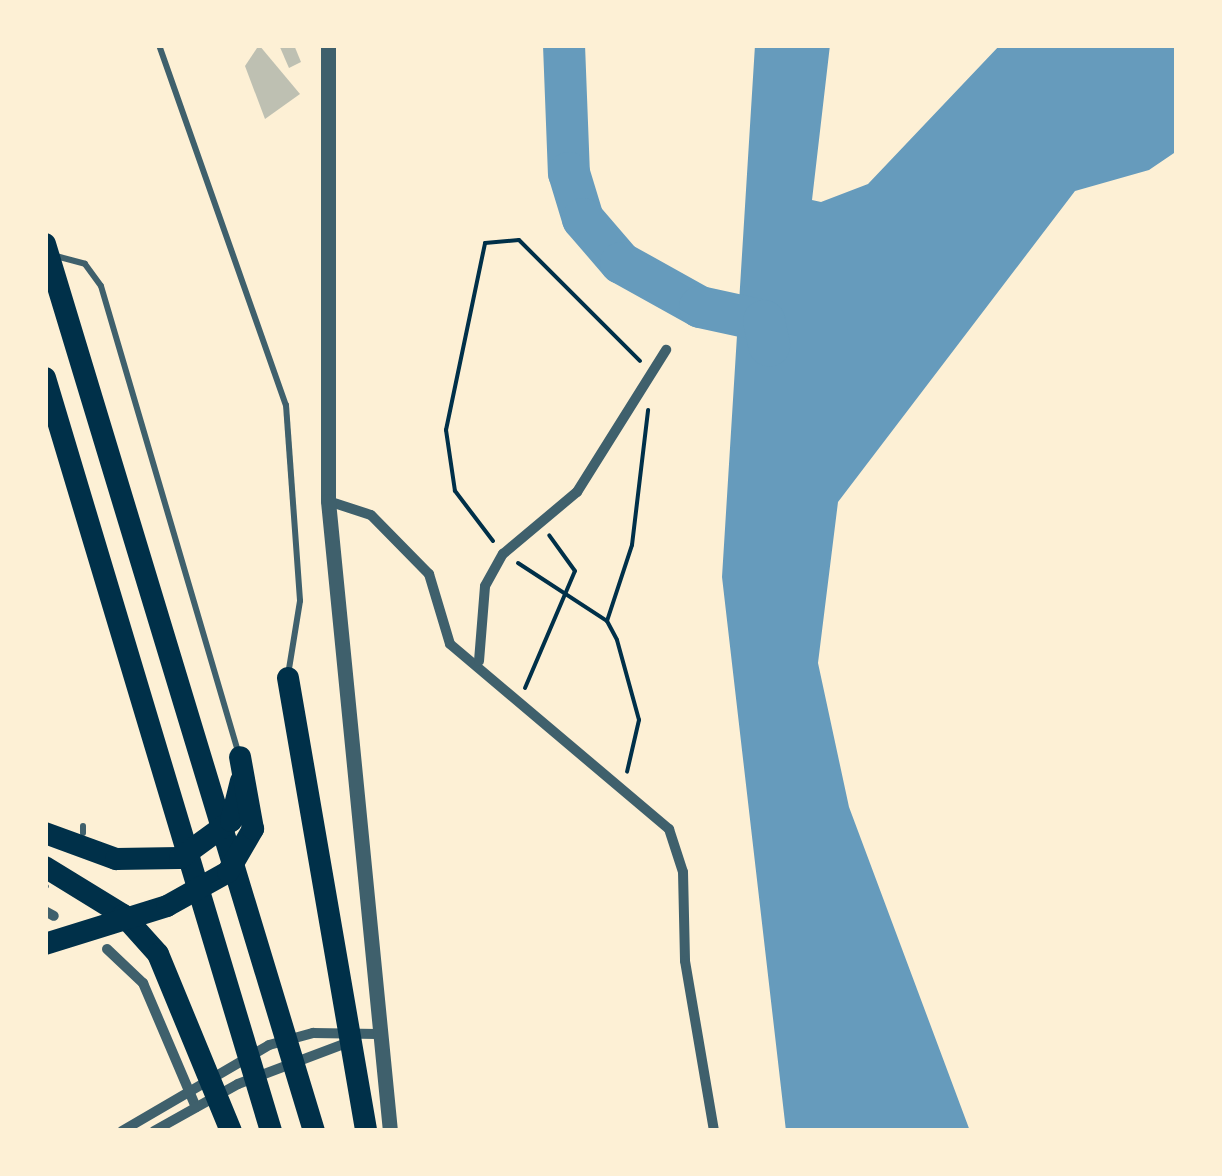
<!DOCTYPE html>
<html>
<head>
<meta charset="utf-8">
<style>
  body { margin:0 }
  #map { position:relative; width:1222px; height:1176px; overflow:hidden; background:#fdf0d5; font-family:"IBM Plex Sans",sans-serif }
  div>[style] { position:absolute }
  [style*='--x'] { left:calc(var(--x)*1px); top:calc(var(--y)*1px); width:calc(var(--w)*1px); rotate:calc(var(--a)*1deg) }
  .water>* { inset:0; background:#669bbc }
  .river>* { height:42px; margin:-21px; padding:0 21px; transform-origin:21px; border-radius:21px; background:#669bbc }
  .building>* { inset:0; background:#bec0b2 }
  .path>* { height:4px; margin:-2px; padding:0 2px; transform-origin:2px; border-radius:2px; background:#003049 }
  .service>* { height:6px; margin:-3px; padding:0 3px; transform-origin:3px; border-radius:3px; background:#3f606c }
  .minor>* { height:10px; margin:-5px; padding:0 5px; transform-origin:5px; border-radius:5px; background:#3f606c }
  .tertiary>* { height:15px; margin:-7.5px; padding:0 7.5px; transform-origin:7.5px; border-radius:7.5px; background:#3f606c }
  .motorway>* { height:22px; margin:-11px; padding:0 11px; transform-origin:11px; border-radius:11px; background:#003049 }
  span { translate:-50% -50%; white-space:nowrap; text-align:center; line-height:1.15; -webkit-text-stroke:8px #fdf0d5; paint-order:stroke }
  .frame { position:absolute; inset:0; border:48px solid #fdf0d5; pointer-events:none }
</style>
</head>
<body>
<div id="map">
  <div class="water">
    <i style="clip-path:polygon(755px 45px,830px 45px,812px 200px,821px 202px,868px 184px,1000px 45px,1177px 45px,1177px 151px,1149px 170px,1075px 191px,838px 502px,818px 663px,849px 807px,970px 1131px,786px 1131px,722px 577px)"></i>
  </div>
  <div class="river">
    <i style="--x:564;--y:45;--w:128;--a:87.8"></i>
    <i style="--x:569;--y:173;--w:48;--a:73.1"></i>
    <i style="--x:583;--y:219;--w:58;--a:49.2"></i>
    <i style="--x:621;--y:263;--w:90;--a:29.1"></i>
    <i style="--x:700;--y:307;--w:66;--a:12.3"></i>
    <i style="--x:764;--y:321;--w:25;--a:78"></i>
  </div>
  <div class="building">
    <i style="clip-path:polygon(259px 45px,300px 94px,265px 119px,245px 66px)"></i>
    <i style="clip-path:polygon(279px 45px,294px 45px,301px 62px,289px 68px)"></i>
  </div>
  <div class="path">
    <i style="--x:493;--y:541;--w:63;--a:-127.2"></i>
    <i style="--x:455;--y:491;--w:62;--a:-98.4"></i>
    <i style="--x:446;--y:430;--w:191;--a:-78.2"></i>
    <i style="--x:485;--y:243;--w:34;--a:-5"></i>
    <i style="--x:519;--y:240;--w:171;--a:45"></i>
    <i style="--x:518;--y:563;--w:106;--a:33.1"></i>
    <i style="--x:607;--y:621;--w:21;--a:62"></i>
    <i style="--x:617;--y:640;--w:83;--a:74.6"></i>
    <i style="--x:639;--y:720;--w:53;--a:103"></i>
    <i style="--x:607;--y:621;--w:80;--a:-71.8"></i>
    <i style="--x:632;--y:545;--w:136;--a:-83.2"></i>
    <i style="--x:525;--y:688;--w:127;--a:-66.9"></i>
    <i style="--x:575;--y:571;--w:44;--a:-125.8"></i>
  </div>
  <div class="service">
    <i style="--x:159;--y:45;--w:382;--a:70.6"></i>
    <i style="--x:286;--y:405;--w:196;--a:85.9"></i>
    <i style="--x:300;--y:601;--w:75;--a:99.2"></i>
    <i style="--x:56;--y:256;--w:30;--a:15"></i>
    <i style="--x:85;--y:264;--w:27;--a:54"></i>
    <i style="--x:101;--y:286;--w:485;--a:73.6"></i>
    <i style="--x:83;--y:826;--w:7;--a:90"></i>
    <i style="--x:45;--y:887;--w:1;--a:-45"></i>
  </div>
  <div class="minor">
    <i style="--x:328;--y:501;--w:45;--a:18"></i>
    <i style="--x:371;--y:515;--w:83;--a:45.5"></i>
    <i style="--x:429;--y:574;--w:73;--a:73.3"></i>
    <i style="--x:450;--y:644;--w:287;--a:40.2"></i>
    <i style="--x:669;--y:829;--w:45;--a:72"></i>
    <i style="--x:683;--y:872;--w:89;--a:88.7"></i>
    <i style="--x:685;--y:961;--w:172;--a:80.3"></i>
    <i style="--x:479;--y:661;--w:75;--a:-85.4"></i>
    <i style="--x:485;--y:586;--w:37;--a:-61"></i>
    <i style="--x:503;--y:554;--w:97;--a:-40"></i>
    <i style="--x:577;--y:492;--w:168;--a:-57.9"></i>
    <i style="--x:45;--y:911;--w:10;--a:29"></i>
    <i style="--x:107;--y:949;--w:50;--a:43.4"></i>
    <i style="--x:143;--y:983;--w:135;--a:66.9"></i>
    <i style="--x:122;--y:1131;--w:170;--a:-30.3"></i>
    <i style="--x:269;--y:1045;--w:46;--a:-15.3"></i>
    <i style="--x:313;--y:1033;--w:64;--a:0.9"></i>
    <i style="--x:154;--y:1131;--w:96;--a:-29.2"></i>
    <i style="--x:238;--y:1084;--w:122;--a:-20.7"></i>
  </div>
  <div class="tertiary">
    <i style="--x:328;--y:45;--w:456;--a:90"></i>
    <i style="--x:328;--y:501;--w:633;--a:84.38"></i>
  </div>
  <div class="motorway">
    <i style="--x:45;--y:244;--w:927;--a:73.13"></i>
    <i style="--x:45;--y:378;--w:786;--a:73.29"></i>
    <i style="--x:288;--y:678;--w:460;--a:80.2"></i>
    <i style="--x:45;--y:833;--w:76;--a:20.1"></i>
    <i style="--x:116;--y:859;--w:64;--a:-0.9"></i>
    <i style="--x:180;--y:858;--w:63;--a:-36"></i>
    <i style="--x:231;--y:821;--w:41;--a:-76"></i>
    <i style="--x:45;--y:867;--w:92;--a:31.6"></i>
    <i style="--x:123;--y:915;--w:52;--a:48.1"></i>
    <i style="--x:158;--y:954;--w:191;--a:67.6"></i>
    <i style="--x:45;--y:944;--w:128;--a:-17.3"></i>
    <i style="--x:167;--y:906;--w:70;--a:-29.1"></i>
    <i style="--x:228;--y:872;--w:50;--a:-59.8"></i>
    <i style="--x:253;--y:829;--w:73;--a:-100.2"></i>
  </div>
  <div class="frame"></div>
</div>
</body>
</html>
